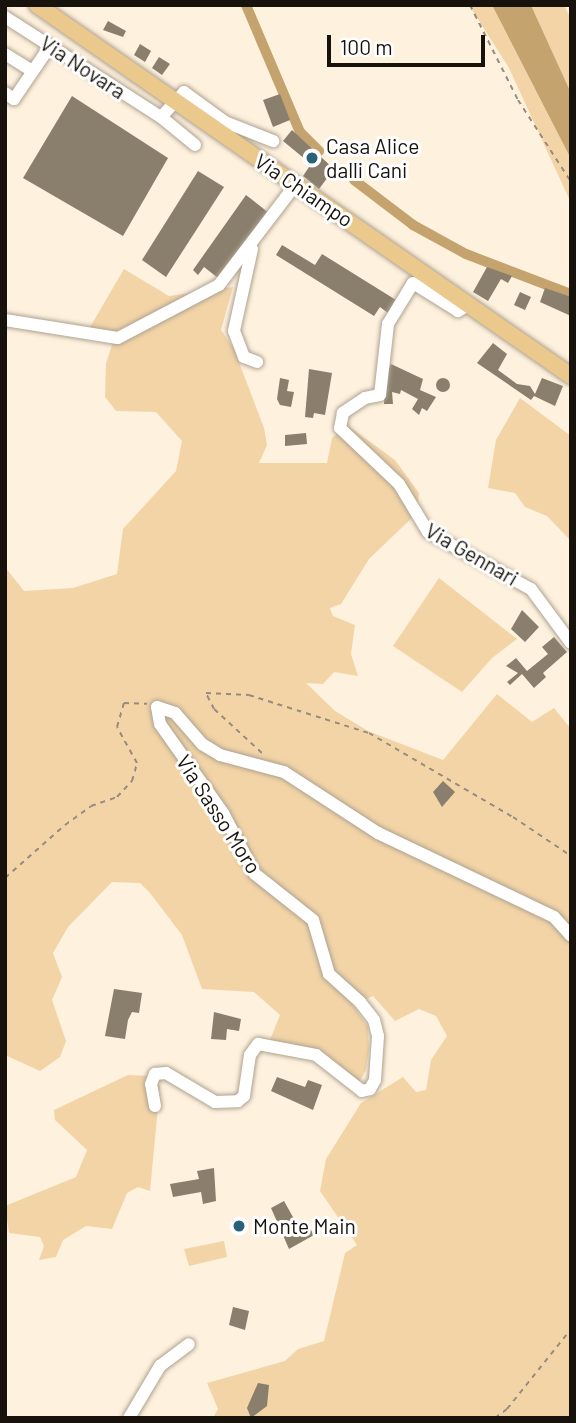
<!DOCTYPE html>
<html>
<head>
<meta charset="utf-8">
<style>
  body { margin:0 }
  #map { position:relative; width:576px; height:1423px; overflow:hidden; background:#fef1de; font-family:Barlow,sans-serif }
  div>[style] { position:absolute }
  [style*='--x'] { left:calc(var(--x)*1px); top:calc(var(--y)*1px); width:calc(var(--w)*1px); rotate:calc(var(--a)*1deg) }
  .green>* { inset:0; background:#f2d4a7 }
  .water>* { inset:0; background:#c4a36f }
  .canal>* { height:10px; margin:-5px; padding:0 5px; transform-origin:5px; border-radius:5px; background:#c4a36f }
  .building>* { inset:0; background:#8a7e6d }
  .round { border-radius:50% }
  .path>* { height:2px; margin-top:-1px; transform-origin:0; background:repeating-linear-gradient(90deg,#958c7f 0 5px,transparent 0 10px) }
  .roads { filter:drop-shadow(0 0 2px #aea290) drop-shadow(0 0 2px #aea290) }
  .minor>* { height:12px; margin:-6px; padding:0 6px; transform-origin:6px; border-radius:6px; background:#fff }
  .major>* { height:16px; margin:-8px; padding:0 8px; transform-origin:8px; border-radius:8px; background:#ebc88c }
  .dots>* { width:19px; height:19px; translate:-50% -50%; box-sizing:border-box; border:4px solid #fff; border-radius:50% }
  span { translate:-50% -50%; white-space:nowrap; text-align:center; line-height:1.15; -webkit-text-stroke:6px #fff; paint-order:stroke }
  .street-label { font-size:21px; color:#17120c }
  .poi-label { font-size:21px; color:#17120c }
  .left { translate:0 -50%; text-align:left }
  .frame { position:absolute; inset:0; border:7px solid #17120c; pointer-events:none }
  .scale { position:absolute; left:327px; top:35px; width:158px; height:32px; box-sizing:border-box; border:4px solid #17120c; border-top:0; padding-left:9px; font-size:21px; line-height:24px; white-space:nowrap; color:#17120c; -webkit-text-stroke:5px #fff; paint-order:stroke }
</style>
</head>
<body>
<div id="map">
  <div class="green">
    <i style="clip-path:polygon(469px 5px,492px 5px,571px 159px,571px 203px,509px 68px)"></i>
    <i style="clip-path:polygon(531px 5px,564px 5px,571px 19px,571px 93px)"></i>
    <i style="clip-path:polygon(124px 269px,169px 296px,233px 287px,221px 330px,234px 349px,264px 428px,267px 445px,259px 463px,327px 463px,332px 438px,347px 425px,395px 460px,419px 493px,417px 513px,369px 559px,341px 604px,330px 608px,333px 616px,355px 625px,351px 654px,358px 676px,334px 672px,323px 684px,306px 683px,335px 711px,368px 731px,443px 760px,497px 694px,532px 722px,554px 708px,571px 729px,571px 1418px,214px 1416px,218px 1409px,207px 1383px,285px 1361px,298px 1349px,324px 1341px,345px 1253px,357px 1245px,320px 1191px,326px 1159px,361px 1103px,403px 1077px,416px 1092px,426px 1090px,431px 1060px,447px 1036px,436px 1016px,419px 1009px,395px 1021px,373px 996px,353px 1005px,368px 1027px,369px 1049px,366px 1070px,357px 1086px,305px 1052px,274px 1046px,270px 1040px,280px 1015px,254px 992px,202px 989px,182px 935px,150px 893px,140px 883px,112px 882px,68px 927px,53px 953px,62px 977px,52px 1000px,66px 1041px,60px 1057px,40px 1071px,5px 1055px,5px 567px,24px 591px,73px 588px,117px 574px,123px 529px,176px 471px,182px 441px,156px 412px,116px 411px,105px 397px,106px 363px,113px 342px,86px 334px)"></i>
    <i style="clip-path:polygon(520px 398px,571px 436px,571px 541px,547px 516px,525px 507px,515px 493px,488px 488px,496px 440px)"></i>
    <i style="clip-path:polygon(439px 578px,517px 639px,492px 658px,462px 692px,393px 646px)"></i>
    <i style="clip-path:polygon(128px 1075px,149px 1076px,160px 1086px,150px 1191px,138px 1187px,127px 1193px,112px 1229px,86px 1226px,63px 1240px,56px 1257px,39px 1260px,44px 1246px,40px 1237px,9px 1233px,5px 1206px,76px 1177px,87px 1150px,55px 1120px,54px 1110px)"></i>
    <i style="clip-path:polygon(224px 1241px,227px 1257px,189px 1266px,184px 1249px)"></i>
  </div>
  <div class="water">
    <i style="clip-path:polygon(492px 5px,531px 5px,535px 14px,571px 93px,571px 159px)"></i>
  </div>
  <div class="canal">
    <i style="--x:246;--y:5;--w:138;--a:67"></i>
    <i style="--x:300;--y:132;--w:27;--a:45"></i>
    <i style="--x:354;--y:180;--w:74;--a:37.3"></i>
    <i style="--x:413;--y:225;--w:60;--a:28.7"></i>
    <i style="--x:466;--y:254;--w:112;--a:20.9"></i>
  </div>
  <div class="building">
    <i style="clip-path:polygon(108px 21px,126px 31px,123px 37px,103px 30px)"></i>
    <i style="clip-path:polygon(140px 44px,151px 51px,145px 62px,134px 55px)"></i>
    <i style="clip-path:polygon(159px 57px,170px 64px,162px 75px,152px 68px)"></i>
    <i style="clip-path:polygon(280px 94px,290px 120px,273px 127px,263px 100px)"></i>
    <i style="clip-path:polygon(72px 96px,168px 158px,123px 236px,23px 178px)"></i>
    <i style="clip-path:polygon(292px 130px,334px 169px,319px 189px,303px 176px,311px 164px,283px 141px)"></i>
    <i style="clip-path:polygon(198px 171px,224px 187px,166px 277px,142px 260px)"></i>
    <i style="clip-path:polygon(246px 195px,269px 213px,218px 278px,204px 267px,198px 275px,193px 270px)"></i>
    <i style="clip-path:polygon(282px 245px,315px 265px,322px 254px,396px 300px,388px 313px,380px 307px,374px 316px,276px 255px)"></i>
    <i style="clip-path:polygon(487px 267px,512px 276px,508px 283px,501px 279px,488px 301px,473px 292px)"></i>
    <i style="clip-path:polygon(545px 288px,571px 297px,571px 316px,540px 302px)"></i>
    <i style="clip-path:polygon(520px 292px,531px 297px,525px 310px,514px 305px)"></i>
    <i style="clip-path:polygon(493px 343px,507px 354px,498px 370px,517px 384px,530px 386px,535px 394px,542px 378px,563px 386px,555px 406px,534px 396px,531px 400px,477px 363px)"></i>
    <i style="clip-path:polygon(391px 364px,423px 379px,420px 390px,436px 397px,427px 411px,422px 408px,419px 415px,412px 409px,418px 399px,401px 390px,400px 394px,392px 392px,393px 404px,384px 404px,385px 377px)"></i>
    <i style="clip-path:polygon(309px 369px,332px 373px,325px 415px,314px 413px,313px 418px,305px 417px)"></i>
    <i class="round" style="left:436px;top:378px;width:14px;height:14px"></i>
    <i style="clip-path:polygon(280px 378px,289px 380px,287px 391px,294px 392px,291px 407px,280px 405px,277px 399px)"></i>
    <i style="clip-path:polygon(306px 433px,307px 444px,285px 446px,285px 435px)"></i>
    <i style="clip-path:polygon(522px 610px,539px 627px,525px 642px,511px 629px)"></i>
    <i style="clip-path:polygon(554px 637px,567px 652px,543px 673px,546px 677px,534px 688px,522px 674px,510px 685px,507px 682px,518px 673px,506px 666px,516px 658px,527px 671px,548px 654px,542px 647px)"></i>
    <i style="clip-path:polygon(443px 781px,455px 792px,442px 807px,433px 792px)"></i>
    <i style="clip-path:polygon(114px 989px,142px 993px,139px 1013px,132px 1012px,128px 1020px,125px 1039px,105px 1036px)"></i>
    <i style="clip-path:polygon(214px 1012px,241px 1019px,239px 1031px,227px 1029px,226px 1040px,211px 1039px)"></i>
    <i style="clip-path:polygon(277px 1077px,305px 1087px,308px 1080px,322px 1085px,313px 1110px,271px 1091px)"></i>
    <i style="clip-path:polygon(214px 1168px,216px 1201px,203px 1204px,201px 1192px,173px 1197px,170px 1184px,199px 1179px,197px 1171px)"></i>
    <i style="clip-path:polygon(284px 1201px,298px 1226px,306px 1222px,314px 1235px,289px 1249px,271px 1208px)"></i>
    <i style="clip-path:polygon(233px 1307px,249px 1311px,245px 1330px,229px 1325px)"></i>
    <i style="clip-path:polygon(258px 1383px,269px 1385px,267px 1406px,251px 1418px,247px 1408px)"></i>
  </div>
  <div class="path">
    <i style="--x:470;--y:5;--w:106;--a:63.2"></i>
    <i style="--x:518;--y:100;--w:98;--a:57.1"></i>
    <i style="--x:262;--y:753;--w:65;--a:-137.5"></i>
    <i style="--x:214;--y:709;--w:18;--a:-117"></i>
    <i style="--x:206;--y:693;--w:43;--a:2.7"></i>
    <i style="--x:249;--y:695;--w:126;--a:17.6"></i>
    <i style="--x:369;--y:733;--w:167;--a:30.3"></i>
    <i style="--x:513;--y:817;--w:70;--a:33.9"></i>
    <i style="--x:5;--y:878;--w:80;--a:-41.5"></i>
    <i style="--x:65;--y:825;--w:32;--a:-36"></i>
    <i style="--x:91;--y:806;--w:28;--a:-19"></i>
    <i style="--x:117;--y:797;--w:22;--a:-47"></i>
    <i style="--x:132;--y:781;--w:19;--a:-74"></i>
    <i style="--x:137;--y:763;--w:41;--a:-119.1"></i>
    <i style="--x:117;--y:727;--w:25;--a:-74"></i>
    <i style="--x:124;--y:703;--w:23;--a:2"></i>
    <i style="--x:495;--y:1418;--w:15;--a:-37"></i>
    <i style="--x:507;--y:1409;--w:102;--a:-51.3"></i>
  </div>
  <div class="roads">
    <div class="minor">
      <i style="--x:5;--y:17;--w:185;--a:32.7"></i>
      <i style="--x:161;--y:117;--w:44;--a:39.5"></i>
      <i style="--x:5;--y:54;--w:32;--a:32"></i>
      <i style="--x:5;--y:93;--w:11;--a:34"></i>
      <i style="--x:14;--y:99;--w:64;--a:-55.8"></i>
      <i style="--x:161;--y:117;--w:34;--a:-47"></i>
      <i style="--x:184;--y:92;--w:51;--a:36.2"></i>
      <i style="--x:225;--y:122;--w:52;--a:21.6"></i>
      <i style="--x:252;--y:249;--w:84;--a:102.4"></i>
      <i style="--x:234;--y:331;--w:28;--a:69"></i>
      <i style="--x:244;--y:357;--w:14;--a:21"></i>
      <i style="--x:468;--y:305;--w:12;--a:149"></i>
      <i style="--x:458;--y:311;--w:53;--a:-148.1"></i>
      <i style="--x:413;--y:283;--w:48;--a:121.4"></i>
      <i style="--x:388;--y:324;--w:71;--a:96.4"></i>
      <i style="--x:380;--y:395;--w:15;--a:169"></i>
      <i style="--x:365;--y:398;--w:27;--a:146"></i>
      <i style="--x:343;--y:413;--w:15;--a:101"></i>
      <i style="--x:340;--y:428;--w:81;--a:43.5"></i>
      <i style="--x:399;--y:484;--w:56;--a:58.9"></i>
      <i style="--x:428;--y:532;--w:118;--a:29"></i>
      <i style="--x:531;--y:589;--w:67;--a:53.5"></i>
      <i style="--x:5;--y:320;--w:114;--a:9.1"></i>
      <i style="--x:118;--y:338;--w:114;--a:-27.7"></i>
      <i style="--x:219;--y:285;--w:127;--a:-52.7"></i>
      <i style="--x:155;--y:1106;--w:22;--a:-100"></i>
      <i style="--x:151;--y:1084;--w:11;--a:-68"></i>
      <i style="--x:155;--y:1074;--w:11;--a:-5"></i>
      <i style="--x:166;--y:1073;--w:57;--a:30.6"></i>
      <i style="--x:215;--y:1102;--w:23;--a:-2"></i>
      <i style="--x:238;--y:1101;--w:8;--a:-40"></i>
      <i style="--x:244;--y:1096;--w:41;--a:-81.7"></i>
      <i style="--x:250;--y:1055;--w:14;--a:-54"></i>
      <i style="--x:258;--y:1044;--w:59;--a:10.7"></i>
      <i style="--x:316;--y:1055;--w:58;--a:38"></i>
      <i style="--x:362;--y:1091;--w:8;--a:-14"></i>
      <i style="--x:370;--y:1089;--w:10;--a:-61"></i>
      <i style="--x:375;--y:1080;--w:44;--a:-86.1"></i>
      <i style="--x:378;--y:1036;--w:16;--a:-104"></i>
      <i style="--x:374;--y:1020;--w:23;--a:-128"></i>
      <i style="--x:360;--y:1002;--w:42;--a:-137.9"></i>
      <i style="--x:329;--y:974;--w:56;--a:-106.5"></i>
      <i style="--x:313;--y:920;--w:74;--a:-141.6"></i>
      <i style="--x:255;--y:874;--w:69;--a:-117.7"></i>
      <i style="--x:223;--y:813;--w:109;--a:-125.3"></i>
      <i style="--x:160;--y:724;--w:17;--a:-100"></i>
      <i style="--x:157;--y:707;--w:19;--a:18"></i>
      <i style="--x:175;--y:713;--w:41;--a:48.9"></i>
      <i style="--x:202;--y:744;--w:21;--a:31"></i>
      <i style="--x:220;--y:755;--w:66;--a:14.9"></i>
      <i style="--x:284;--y:772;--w:112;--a:33"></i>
      <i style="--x:378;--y:833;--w:195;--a:25.5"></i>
      <i style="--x:554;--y:917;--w:25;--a:48"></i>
      <i style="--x:129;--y:1418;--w:61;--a:-59.2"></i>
      <i style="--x:160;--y:1366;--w:36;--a:-37"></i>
    </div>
    <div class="major">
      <i style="--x:37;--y:5;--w:650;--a:34.79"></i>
    </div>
  </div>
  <div class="dots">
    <i style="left:312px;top:158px;background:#27627a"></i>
    <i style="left:239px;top:1226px;background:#27627a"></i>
  </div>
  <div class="street-label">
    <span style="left:83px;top:67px;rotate:33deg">Via Novara</span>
    <span style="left:304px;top:190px;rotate:34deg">Via Chiampo</span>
    <span style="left:472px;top:554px;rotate:30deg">Via Gennari</span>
    <span style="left:219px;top:814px;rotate:57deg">Via Sasso Moro</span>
  </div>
  <div class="poi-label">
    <span class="left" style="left:326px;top:158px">Casa Alice<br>dalli Cani</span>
    <span class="left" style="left:253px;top:1226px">Monte Main</span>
  </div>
  <div class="frame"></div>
  <div class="scale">100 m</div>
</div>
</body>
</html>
